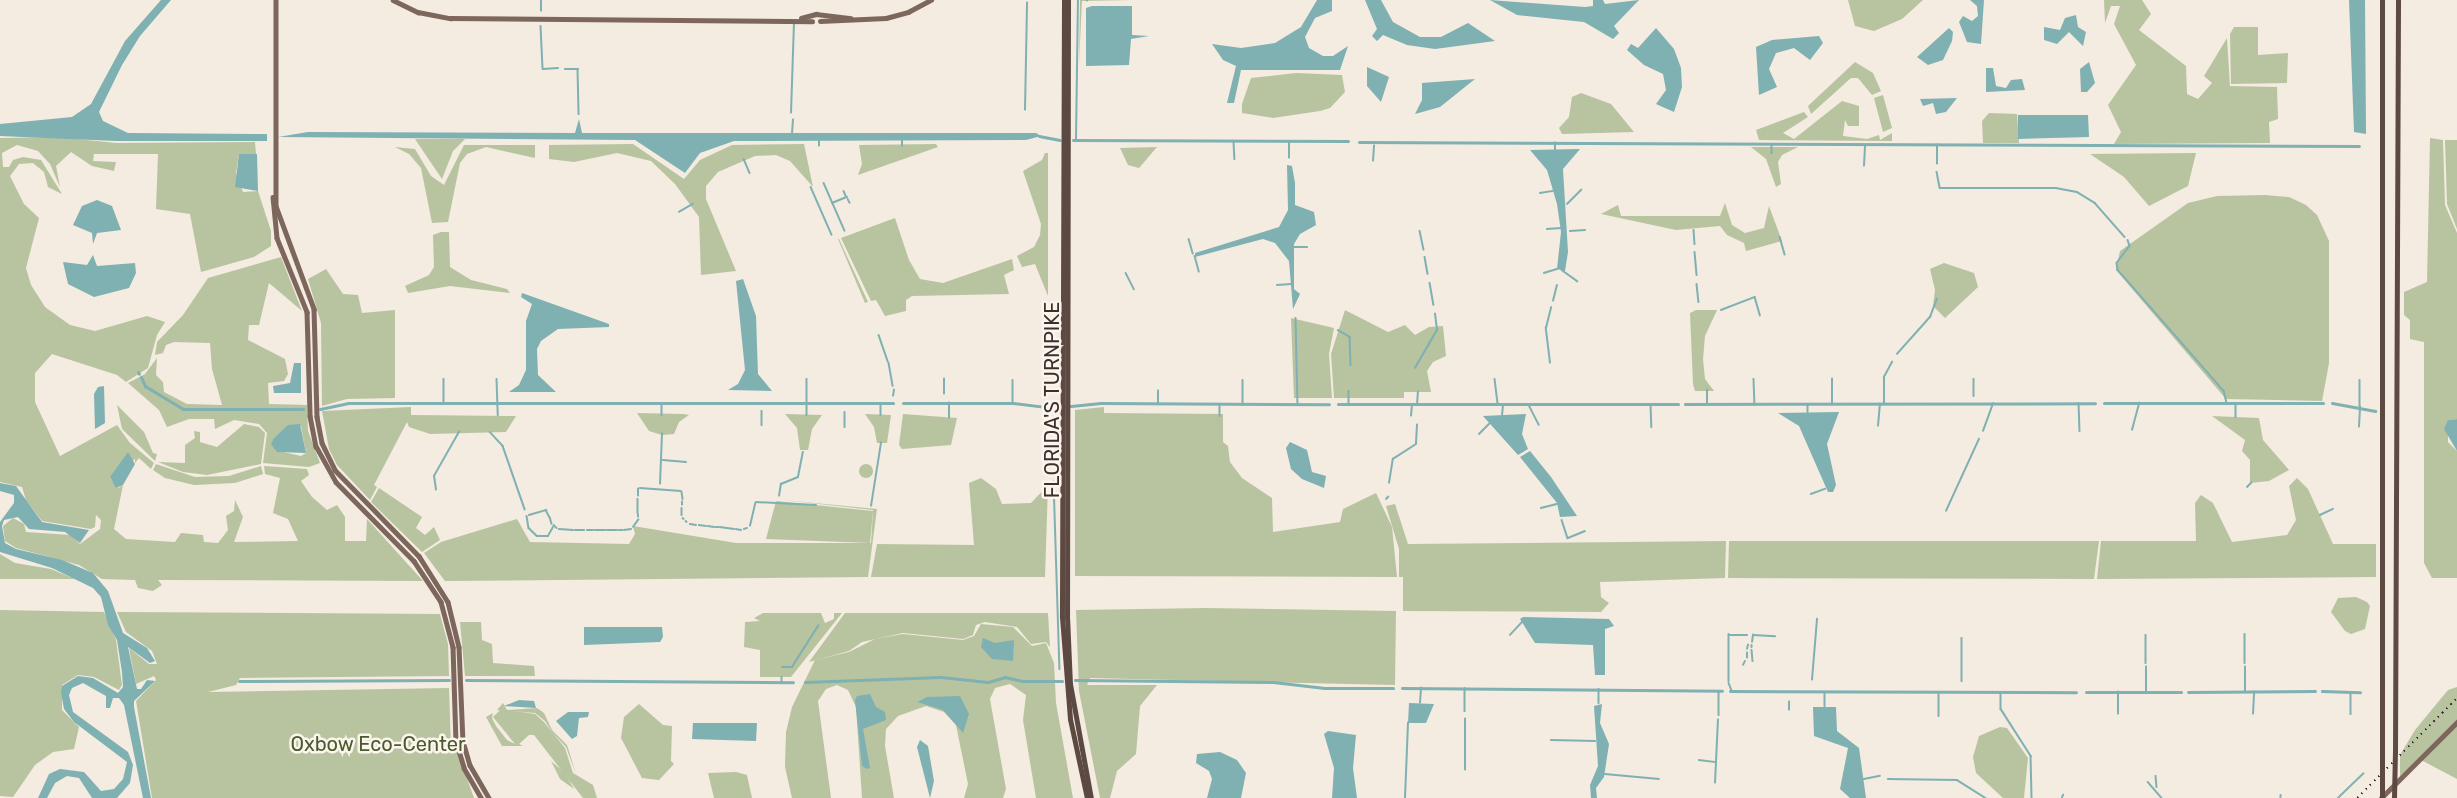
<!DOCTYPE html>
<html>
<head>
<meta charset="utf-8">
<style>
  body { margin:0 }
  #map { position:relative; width:2457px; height:798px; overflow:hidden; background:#f4ebe1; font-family:Rubik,sans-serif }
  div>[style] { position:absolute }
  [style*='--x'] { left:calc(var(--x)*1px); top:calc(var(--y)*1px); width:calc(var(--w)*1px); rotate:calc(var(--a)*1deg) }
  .green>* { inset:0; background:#b8c4a0 }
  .round { border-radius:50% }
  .water>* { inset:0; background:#7fb0b2 }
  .stream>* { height:1.5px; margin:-0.75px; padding:0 0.75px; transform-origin:0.75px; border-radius:0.75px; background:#7fb0b2 }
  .canal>* { height:3px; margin:-1.5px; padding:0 1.5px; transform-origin:1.5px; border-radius:1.5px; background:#7fb0b2 }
  .major>* { height:4.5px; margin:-2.25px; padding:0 2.25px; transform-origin:2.25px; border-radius:2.25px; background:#7d675c }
  .highway>* { height:5px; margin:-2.5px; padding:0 2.5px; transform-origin:2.5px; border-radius:2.5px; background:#5c4a42 }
  .rail>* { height:1.5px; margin-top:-0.75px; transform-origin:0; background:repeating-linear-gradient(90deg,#3b302b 0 1.5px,transparent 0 6px) }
  .highway-bridge>* { height:5px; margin:-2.5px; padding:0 2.5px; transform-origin:2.5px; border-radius:2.5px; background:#5c4a42 }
  span { translate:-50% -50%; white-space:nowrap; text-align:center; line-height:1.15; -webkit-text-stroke:5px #fbf5ee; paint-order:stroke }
  .street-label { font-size:20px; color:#3b302b }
  .park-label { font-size:20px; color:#4a5a2e }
</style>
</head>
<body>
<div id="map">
  <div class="green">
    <i style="clip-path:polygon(1080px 0,1131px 0,1082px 1px,1079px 64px)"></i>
    <i style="clip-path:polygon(1848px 0,1923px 0,1902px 19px,1874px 31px,1855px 26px)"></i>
    <i style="clip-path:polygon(2104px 0,2142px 0,2151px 14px,2139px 30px,2186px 66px,2187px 94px,2198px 99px,2212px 83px,2204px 76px,2227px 38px,2230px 86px,2277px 87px,2278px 119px,2269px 122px,2270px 143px,2114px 144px,2121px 132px,2108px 105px,2136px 65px,2114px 24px,2120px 6px,2111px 6px,2105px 23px)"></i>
    <i style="clip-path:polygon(2234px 27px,2258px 27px,2258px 55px,2288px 53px,2287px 83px,2231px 84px,2230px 34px)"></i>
    <i style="clip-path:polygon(1855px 62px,1873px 73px,1881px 91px,1872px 95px,1858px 78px,1851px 78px,1811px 114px,1808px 106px)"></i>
    <i style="clip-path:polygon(1296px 73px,1342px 75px,1345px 92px,1330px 108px,1320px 111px,1273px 118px,1242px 113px,1242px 104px,1251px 78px)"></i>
    <i style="clip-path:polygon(1581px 93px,1611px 104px,1634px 132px,1562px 134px,1559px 128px,1569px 117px,1572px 97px)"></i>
    <i style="clip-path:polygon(1883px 95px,1892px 128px,1883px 132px,1874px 98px)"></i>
    <i style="clip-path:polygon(1842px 101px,1859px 106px,1859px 126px,1848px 126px,1845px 120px,1843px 136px,1867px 139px,1879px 135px,1880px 140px,1892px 133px,1892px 141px,1759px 140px,1756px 130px,1804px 112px,1808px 117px,1783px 133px,1794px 139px)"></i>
    <i style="clip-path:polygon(1989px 113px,2017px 114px,2019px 143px,1983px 143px,1982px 121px)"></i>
    <i style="clip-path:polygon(57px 137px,116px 143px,255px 142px,256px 154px,239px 154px,236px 173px,243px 192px,258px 191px,271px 231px,271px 246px,254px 257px,201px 272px,190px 214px,156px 209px,158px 154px,94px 154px,93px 161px,116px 162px,114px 171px,92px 166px,71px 152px,56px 166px,60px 187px,50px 164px,38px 151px,17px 145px,2px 153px,3px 167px,9px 167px,13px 160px,23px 157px,41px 160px,62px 194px,48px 187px,44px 172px,33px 163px,19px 164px,10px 176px,24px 204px,39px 218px,26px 268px,31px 285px,45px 307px,70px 325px,95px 331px,147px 316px,165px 322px,157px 335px,148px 368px,126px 382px,117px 375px,52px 354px,35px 373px,35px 402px,60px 456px,117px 425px,130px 443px,154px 463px,151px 469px,139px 458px,135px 463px,135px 459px,110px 478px,118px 488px,123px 485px,114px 529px,126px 539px,175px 542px,181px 533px,203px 535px,204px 542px,218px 543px,228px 530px,226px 516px,234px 511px,235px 500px,243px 517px,234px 542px,298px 541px,288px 519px,273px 513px,280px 478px,265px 474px,264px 466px,307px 469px,309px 475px,301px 481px,312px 497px,327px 510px,337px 505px,345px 517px,345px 541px,366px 541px,367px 519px,423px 581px,158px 580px,162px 585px,153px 591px,138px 588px,135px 580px,102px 579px,79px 565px,16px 548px,5px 541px,3px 526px,13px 518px,24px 524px,26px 532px,71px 535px,80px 544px,100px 529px,101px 520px,96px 515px,95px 527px,91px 529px,42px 521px,26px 500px,22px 487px,0 482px,0 138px)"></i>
    <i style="clip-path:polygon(2430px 138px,2443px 140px,2445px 205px,2457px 233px,2457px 419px,2448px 420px,2448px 442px,2457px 451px,2457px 578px,2432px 578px,2424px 563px,2424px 342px,2410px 339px,2410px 320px,2404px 315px,2404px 292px,2427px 282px)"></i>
    <i style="clip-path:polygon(415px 139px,465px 139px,453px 151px,442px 179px)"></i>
    <i style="clip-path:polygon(2445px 140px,2457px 140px,2457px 229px,2447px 204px)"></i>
    <i style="clip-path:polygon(633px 144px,684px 179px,700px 160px,732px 145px,804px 144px,813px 187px,790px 161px,776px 155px,755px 156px,718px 172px,706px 186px,706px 199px,736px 271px,701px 275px,699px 217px,675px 184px,651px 161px,617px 153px,574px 162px,549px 159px,549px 145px)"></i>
    <i style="clip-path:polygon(936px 144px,938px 147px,858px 175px,862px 164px,859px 145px)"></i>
    <i style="clip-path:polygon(464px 145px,535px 145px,535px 158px,486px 147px,467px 154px,460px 163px,448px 222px,432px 223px,421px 168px,409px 154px,395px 147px,415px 149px,431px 176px,444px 185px)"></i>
    <i style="clip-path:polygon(1157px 147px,1139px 168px,1128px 165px,1120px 148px)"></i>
    <i style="clip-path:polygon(1751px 147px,1798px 147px,1782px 155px,1778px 162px,1781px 184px,1776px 187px,1766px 159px)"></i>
    <i style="clip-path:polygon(1045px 153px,1048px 153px,1048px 296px,1035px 264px,1022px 267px,1017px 256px,1034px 247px,1040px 235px,1041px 224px,1023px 171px,1042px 160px)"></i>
    <i style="clip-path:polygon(2196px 153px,2188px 186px,2149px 206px,2124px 177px,2090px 154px)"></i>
    <i style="clip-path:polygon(2265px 195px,2289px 197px,2306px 205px,2317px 215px,2329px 241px,2329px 363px,2322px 401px,2226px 399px,2116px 270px,2120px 251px,2188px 203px,2217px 196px)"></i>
    <i style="clip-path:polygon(1725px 203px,1732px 225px,1745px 233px,1764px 228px,1769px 206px,1782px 241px,1746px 251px,1744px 243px,1727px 235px,1720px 226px,1676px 230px,1601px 214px,1618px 205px,1621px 216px,1720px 216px)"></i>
    <i style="clip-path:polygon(895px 218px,909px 260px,920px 279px,943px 283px,1012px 259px,1014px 270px,1004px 275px,1009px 294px,912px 296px,906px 300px,906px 311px,885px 316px,876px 300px,871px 301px,841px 238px)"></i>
    <i style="clip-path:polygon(441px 232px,449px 232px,450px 267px,471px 280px,507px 289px,510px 293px,450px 286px,408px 293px,405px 286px,429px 275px,434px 267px,433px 235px)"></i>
    <i style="clip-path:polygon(838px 239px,839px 239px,868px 302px,865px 303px)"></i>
    <i style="clip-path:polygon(evenodd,281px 257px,302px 311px,269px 283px,259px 325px,249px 325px,248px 340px,285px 359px,288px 374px,284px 381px,268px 383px,269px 404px,307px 405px,308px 431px,320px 463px,309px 467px,263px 463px,267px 433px,259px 424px,234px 420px,215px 429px,214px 419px,189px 419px,167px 427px,159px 410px,128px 383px,145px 374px,157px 358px,156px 375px,163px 382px,164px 392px,187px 404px,222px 405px,212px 369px,210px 343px,174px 342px,166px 345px,163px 353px,155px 355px,157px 342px,183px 315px,208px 278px,281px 257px,290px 425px,301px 426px,306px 453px,301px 456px,283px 452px,274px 438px,290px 425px)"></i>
    <i style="clip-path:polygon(1944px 263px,1974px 273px,1978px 287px,1945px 318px,1933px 306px,1935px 290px,1930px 269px)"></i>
    <i style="clip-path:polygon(326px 269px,343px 294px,358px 295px,362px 313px,395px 310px,395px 398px,347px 399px,322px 406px,321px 323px,308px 279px)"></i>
    <i style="clip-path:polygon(1345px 310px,1388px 332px,1405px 325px,1415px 335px,1429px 327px,1443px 326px,1446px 356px,1433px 362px,1427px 371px,1431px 392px,1404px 392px,1404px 398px,1334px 398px,1331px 354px)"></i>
    <i style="clip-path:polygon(1696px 310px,1717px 310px,1705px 336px,1703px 359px,1705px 379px,1714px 391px,1695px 391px,1693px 384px,1690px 313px)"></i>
    <i style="clip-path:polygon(1291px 318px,1334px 328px,1329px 354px,1332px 398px,1294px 398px)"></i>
    <i style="clip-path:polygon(117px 405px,144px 432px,153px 453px,157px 454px,155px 461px,122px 429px)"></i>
    <i style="clip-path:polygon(411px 407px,411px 415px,516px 416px,506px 432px,430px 434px,409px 427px,407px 422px,374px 485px,377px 487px,370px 500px,337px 465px,329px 449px,322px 411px)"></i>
    <i style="clip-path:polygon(1104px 407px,1104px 413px,1223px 414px,1223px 442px,1228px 446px,1230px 462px,1242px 478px,1272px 498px,1273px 532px,1340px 522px,1343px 509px,1376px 493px,1392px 527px,1397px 577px,1075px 576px,1075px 410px)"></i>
    <i style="clip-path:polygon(637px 413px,683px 414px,689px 415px,679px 422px,674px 434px,662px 435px,649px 431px)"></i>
    <i style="clip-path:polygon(785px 414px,822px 415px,812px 429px,808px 450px,800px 450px,797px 428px)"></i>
    <i style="clip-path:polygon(865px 414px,891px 415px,887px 443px,877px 443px,874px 427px)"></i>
    <i style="clip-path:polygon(903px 414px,957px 418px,951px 445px,902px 449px,899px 445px)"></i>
    <i style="clip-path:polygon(2212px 416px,2259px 418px,2263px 440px,2289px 470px,2269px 481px,2250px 483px,2250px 460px,2242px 451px,2245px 440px)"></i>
    <i style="clip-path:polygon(244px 424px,259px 427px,265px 433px,261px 464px,207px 475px,183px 472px,158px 462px,185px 463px,185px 445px,195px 438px,194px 431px,200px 432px,200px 442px,217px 447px)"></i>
    <i style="clip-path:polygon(156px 464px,195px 477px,229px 476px,261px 466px,263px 474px,235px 483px,194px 485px,165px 478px,153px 470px)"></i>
    <i class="round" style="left:859px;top:464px;width:14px;height:14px"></i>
    <i style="clip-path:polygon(981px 478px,996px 489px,1002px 504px,1031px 503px,1048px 485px,1045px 577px,871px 577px,877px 544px,974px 545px,969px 483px)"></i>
    <i style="clip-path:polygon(2297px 478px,2308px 489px,2333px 544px,2376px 544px,2376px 577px,2097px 579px,2101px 541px,2196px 541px,2195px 503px,2201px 495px,2213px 503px,2232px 542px,2287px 535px,2296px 520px,2289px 486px)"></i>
    <i style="clip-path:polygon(379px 488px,422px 517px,416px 528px,425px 535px,434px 527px,440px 540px,422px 552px,371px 502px)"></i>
    <i style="clip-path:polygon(783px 500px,877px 509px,868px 577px,445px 581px,424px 553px,441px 542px,517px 519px,530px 542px,629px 544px,635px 534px,633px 526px,736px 543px,871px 543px,873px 510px)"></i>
    <i style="clip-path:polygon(776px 501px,873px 511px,870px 543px,766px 539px)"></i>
    <i style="clip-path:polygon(1395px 504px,1408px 544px,1726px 541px,1725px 578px,1600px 582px,1601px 597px,1609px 603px,1601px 612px,1403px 611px,1403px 577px,1399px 577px,1399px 549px,1386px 506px)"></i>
    <i style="clip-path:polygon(1729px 541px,2099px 541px,2094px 579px,1728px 578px)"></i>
    <i style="clip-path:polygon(0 554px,15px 563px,51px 569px,75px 579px,0 579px)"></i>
    <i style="clip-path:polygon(2338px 598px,2356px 597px,2367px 602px,2370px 606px,2365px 629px,2351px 634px,2345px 631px,2331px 612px)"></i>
    <i style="clip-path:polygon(1206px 608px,1396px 611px,1395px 685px,1090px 678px,1087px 685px,1157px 685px,1140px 706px,1136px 754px,1117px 771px,1110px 798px,1100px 798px,1079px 691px,1076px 610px)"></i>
    <i style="clip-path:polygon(0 610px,104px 612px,116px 640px,122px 685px,119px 690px,94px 677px,78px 675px,62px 685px,62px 710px,79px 727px,74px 749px,53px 752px,35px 765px,13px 797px,0 796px)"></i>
    <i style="clip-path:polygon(117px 612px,440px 614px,448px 644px,449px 676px,240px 678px,236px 685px,208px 692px,449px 688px,451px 749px,456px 748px,474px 798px,152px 798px,136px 701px,156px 680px,154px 676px,136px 684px,129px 648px,149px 664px,157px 664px,152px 651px,126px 632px)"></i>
    <i style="clip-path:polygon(763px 613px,821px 613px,825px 623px,834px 619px,834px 613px,842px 613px,791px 677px,760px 677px,760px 650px,744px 647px,745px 622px,760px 621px,754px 618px)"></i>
    <i style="clip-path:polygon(845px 613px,1048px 613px,1050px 647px,1046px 642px,1031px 644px,1017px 627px,985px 622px,976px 625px,973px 635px,963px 639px,903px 633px,862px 642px,849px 651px,809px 662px)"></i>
    <i style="clip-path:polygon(460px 622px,481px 622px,482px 640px,492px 644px,493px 663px,534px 666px,535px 676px,465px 676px)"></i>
    <i style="clip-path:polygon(981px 624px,1013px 627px,1032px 646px,1046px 643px,1054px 663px,1056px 703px,1073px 798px,1036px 798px,1023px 720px,1026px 695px,1010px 684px,995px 688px,990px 699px,1006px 789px,1003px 798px,964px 798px,968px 784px,956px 725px,944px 712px,926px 706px,898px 716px,886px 729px,885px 746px,894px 798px,862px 798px,856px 707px,848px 690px,837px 685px,826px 689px,818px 701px,831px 798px,792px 798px,785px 767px,786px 732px,792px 707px,815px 660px,849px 652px,875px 639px,903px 634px,963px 640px,974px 636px)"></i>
    <i style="clip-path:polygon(2457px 687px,2457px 720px,2400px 777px,2400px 755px,2415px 730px,2448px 690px)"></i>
    <i style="clip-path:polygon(503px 703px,507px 710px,537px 708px,544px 713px,552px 730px,567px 745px,576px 774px,566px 747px,552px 732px,545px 721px,535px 713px,497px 710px)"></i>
    <i style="clip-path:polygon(639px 704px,663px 725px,672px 726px,671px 761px,674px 764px,659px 780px,642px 778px,621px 738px,624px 717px)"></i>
    <i style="clip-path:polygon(501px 709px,535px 714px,544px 722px,565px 748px,573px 773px,593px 785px,597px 798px,583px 798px,534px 735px,529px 735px,519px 744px,523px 746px,502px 746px,486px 717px,493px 713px,492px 718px,496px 726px,507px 740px,515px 744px,493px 717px)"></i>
    <i style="clip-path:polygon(2457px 723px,2457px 779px,2421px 760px)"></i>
    <i style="clip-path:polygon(2000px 727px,2007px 728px,2028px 758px,2024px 798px,2003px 798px,1976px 773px,1973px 757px,1979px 736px)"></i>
    <i style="clip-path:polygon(551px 761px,565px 773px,574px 789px,560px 779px)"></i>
    <i style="clip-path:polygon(736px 772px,747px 775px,752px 798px,714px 798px,708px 773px)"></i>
  </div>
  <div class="water">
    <i style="clip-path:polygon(161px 0,171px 0,140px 36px,122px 65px,99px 112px,103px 121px,128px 133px,267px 134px,267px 141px,116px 141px,0 136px,0 124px,72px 117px,91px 104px,125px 41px)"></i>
    <i style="clip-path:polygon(1317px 0,1332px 0,1332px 11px,1315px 18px,1305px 37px,1309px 48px,1323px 56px,1333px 56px,1348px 46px,1340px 70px,1241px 70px,1234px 103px,1227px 103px,1236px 66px,1223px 60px,1212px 44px,1241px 48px,1275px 43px,1301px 27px)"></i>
    <i style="clip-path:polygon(1365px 0,1381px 0,1393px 22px,1420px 37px,1441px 37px,1468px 23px,1495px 41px,1435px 49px,1407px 45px,1383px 35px,1377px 41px,1372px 36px,1377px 29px)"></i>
    <i style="clip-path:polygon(1490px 0,1585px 7px,1593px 6px,1593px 0,1603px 0,1605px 4px,1639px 0,1614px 26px,1619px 33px,1613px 39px,1584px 22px,1517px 15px)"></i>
    <i style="clip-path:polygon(1970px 0,1984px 0,1981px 44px,1967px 42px,1959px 22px,1963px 16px,1972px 21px,1978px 16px,1977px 6px)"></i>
    <i style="clip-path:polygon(2349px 0,2365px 0,2366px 134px,2354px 132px)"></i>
    <i style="clip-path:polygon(1092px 6px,1132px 6px,1132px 35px,1149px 36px,1131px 39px,1129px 65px,1086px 66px,1086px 8px)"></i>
    <i style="clip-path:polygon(2076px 15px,2078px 27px,2086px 32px,2083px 46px,2069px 32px,2057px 44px,2044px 40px,2044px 27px,2060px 30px,2065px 18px)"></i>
    <i style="clip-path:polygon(1656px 28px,1674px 49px,1681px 68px,1682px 87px,1674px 112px,1656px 104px,1666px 90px,1663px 74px,1644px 65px,1627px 50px,1631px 44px,1638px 48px)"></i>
    <i style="clip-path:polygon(1949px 28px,1953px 32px,1952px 41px,1943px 60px,1928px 65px,1917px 57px)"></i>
    <i style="clip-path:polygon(1819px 36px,1823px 43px,1810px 60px,1794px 48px,1776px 53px,1769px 69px,1777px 87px,1759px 95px,1756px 47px,1772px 40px)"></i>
    <i style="clip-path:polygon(2089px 62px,2095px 83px,2087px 92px,2081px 92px,2080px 69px)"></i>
    <i style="clip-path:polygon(1367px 67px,1389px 77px,1381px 102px,1367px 86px)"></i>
    <i style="clip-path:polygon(1986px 68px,1993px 68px,1996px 86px,2006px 88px,2011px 80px,2022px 79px,2025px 90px,1986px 92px)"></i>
    <i style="clip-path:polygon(1475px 79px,1440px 107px,1415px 114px,1422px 100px,1422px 83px)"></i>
    <i style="clip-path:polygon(1957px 98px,1946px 112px,1936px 114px,1933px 103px,1923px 106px,1920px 99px)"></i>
    <i style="clip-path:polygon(2018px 115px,2088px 115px,2089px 137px,2018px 139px)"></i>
    <i style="clip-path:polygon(579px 119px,582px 133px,1036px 133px,1041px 136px,1026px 140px,734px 141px,700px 153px,685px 173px,635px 140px,278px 137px,308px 132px,575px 133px)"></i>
    <i style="clip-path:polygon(1580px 149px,1563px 169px,1568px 252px,1565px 271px,1557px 269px,1561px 232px,1557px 204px,1547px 170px,1530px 150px)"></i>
    <i style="clip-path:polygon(239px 154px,257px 154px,258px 191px,235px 187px)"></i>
    <i style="clip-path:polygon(1287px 165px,1292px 166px,1295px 183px,1295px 205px,1314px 212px,1316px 225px,1300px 234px,1294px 244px,1294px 289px,1300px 294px,1293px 309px,1289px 261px,1275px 243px,1263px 239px,1195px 257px,1195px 253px,1279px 227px,1288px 210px)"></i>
    <i style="clip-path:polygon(97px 200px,112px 206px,121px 230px,97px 233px,93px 244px,92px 233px,73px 225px,82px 206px)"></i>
    <i style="clip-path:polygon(93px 255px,97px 266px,135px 263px,136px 273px,129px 288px,94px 297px,68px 284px,63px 262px,87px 265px)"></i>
    <i style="clip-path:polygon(743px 279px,756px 316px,758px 374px,772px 391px,728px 390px,738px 384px,745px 370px,736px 281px)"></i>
    <i style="clip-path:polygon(522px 293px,609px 324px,609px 327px,558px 329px,541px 341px,537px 349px,538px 375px,556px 392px,509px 392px,519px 385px,526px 370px,526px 321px,532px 304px,521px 297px)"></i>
    <i style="clip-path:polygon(294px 363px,301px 363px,301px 393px,274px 393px,273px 386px,290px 383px)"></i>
    <i style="clip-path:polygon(104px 386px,105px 423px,95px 429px,94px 394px,98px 387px)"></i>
    <i style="clip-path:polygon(1839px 412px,1827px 444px,1836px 485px,1833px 492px,1828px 492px,1799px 426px,1778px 413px)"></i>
    <i style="clip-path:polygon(1526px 414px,1522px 434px,1528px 449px,1518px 455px,1483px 416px)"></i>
    <i style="clip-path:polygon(2457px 419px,2457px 451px,2444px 429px,2448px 420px)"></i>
    <i style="clip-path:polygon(300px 424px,306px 453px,277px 452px,271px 444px,274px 438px,288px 425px)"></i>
    <i style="clip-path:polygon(1290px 442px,1307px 450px,1312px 472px,1326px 476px,1324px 488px,1302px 479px,1291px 469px,1286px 448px)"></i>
    <i style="clip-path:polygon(1530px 451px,1551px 477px,1577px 516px,1560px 517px,1557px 503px,1520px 457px)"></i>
    <i style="clip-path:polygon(128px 452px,135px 464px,123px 485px,116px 488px,110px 477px)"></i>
    <i style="clip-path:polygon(0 483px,16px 486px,42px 522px,89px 530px,80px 543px,65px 532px,29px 529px,18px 517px,4px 520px,2px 526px,5px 543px,16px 549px,62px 560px,93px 573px,108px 591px,123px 633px,147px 648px,155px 661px,150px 663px,128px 647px,137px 689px,141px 689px,147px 680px,155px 681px,134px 701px,134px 707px,151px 798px,143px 798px,124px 705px,119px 698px,113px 698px,110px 708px,106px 708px,106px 696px,83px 683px,72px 688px,69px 695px,73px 712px,128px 752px,133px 765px,130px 783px,117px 798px,92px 798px,79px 778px,67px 776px,55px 783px,47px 798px,38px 798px,49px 774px,60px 769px,84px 772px,101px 791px,114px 789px,123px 779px,127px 762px,74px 722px,64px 709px,61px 693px,62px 686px,78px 676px,93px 678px,118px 693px,123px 687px,122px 672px,117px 640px,108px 625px,101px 597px,93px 588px,52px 568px,0 552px,0 522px,14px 503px,14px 495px,0 491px)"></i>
    <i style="clip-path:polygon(1523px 617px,1609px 619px,1614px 626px,1605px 629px,1605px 675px,1595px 675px,1593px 645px,1535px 643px,1520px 619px)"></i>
    <i style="clip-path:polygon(584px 627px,662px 627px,663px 637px,660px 642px,584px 645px)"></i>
    <i style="clip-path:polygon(983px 638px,995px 643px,1014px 640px,1013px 661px,992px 659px,981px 647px)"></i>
    <i style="clip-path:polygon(870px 694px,876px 707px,885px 712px,886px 720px,863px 729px,870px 768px,867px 769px,862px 766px,855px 700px,857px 696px)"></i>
    <i style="clip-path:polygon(960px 696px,969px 714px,963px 733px,943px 710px,917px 702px,927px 697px)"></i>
    <i style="clip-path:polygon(519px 700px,534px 701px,536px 708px,504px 706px)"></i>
    <i style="clip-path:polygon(1409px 703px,1434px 704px,1426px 723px,1408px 723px)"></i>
    <i style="clip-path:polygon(1602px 704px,1600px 723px,1609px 744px,1604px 777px,1596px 788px,1597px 798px,1591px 798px,1590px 785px,1598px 766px,1594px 706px)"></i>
    <i style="clip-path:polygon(1813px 707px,1836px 707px,1837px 731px,1859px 748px,1866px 798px,1850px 798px,1840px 789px,1848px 748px,1814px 736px)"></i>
    <i style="clip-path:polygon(568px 712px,589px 712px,588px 717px,579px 718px,577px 736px,572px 739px,556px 721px)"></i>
    <i style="clip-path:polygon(757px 723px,756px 741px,692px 739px,693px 723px)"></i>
    <i style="clip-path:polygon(1328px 731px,1356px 735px,1353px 768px,1357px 798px,1332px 798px,1334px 768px,1324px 734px)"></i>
    <i style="clip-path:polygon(920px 740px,928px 746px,934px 781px,930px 798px,917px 747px)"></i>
    <i style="clip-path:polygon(1220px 752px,1237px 760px,1246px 773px,1241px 798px,1207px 798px,1212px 779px,1209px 771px,1196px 763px,1197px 754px)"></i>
  </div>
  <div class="stream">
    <i style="--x:1087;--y:1;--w:1;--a:-90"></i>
    <i style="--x:541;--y:11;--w:11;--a:-90"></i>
    <i style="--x:541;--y:26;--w:43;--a:87.3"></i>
    <i style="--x:543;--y:69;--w:15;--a:-4"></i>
    <i style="--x:565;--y:69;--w:13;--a:0"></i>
    <i style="--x:578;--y:69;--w:45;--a:88.7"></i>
    <i style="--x:1025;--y:110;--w:107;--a:-88.9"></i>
    <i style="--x:791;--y:113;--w:89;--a:-88.1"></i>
    <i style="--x:792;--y:134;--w:14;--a:-86"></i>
    <i style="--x:1076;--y:140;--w:140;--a:-89.2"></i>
    <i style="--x:1234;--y:142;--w:17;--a:87"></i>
    <i style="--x:1772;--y:144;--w:9;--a:90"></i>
    <i style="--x:819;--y:146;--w:6;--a:-90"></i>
    <i style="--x:902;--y:146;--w:7;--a:-90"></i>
    <i style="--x:1555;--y:150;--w:7;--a:-90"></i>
    <i style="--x:1289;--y:158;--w:16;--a:-90"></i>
    <i style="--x:744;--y:159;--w:15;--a:67"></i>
    <i style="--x:1373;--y:161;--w:15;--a:-86"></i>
    <i style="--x:1937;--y:164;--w:19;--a:-90"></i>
    <i style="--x:1864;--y:166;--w:20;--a:-87"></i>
    <i style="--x:1937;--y:172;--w:16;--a:79"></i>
    <i style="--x:1940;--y:188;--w:116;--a:0"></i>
    <i style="--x:2056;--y:188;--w:21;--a:11"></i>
    <i style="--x:2077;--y:192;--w:21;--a:31"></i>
    <i style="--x:2095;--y:203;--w:45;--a:48.6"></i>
    <i style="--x:824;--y:183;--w:52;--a:66.4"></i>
    <i style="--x:811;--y:187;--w:52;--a:66.4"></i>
    <i style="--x:844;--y:191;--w:5;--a:68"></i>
    <i style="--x:1540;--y:193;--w:13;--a:-9"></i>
    <i style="--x:848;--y:199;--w:4;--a:63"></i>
    <i style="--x:832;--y:203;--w:16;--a:-22"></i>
    <i style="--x:1567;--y:204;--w:20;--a:-45"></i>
    <i style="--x:679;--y:212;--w:16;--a:-30"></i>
    <i style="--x:1547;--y:229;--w:14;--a:-4"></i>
    <i style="--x:1694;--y:230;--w:14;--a:86"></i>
    <i style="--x:1420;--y:231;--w:19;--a:78"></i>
    <i style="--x:1570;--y:231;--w:15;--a:-4"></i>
    <i style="--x:1780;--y:237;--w:18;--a:74"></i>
    <i style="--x:1189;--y:239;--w:15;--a:74"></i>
    <i style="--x:2128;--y:240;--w:6;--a:72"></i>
    <i style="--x:2130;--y:246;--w:21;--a:127"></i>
    <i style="--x:2117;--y:263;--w:7;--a:82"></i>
    <i style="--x:2118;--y:270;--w:161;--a:48.8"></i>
    <i style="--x:2224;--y:391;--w:12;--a:76"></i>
    <i style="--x:1294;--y:247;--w:13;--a:0"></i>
    <i style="--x:1695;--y:252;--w:23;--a:85"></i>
    <i style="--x:1195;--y:256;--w:16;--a:75"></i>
    <i style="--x:1425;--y:257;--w:17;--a:80"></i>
    <i style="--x:1562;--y:270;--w:19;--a:36"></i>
    <i style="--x:1126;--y:273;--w:18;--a:63"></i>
    <i style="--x:1544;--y:273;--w:14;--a:-17"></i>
    <i style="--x:1430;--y:283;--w:22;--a:80"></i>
    <i style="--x:1697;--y:284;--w:18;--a:84"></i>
    <i style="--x:1277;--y:285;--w:14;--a:-4"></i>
    <i style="--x:1553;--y:301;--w:16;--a:-76"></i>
    <i style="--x:1721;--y:310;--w:36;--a:-21"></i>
    <i style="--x:1755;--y:297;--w:19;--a:74"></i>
    <i style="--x:1296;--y:318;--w:87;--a:88.7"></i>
    <i style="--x:1338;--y:330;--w:14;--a:30"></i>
    <i style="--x:1350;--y:337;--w:28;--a:88"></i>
    <i style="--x:879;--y:335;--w:28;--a:71"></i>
    <i style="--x:1897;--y:354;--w:50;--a:-48.3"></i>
    <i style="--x:1930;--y:317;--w:19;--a:-69"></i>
    <i style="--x:889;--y:363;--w:23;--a:80"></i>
    <i style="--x:1550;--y:363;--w:35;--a:-97"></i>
    <i style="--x:1546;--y:328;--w:21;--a:-76"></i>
    <i style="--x:1415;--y:368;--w:44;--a:-59.9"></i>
    <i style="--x:1437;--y:330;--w:16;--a:-97"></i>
    <i style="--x:444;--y:379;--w:24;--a:90"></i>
    <i style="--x:497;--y:379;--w:36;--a:88"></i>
    <i style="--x:807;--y:379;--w:24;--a:90"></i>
    <i style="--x:1495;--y:379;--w:26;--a:83"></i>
    <i style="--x:1754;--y:379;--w:25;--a:88"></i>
    <i style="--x:1974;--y:379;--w:17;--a:90"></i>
    <i style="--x:1013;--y:380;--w:23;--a:90"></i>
    <i style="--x:1243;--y:380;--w:25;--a:90"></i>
    <i style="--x:2360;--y:380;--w:26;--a:90"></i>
    <i style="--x:1349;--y:391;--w:14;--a:90"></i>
    <i style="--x:944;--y:394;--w:15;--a:-90"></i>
    <i style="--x:893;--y:396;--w:6;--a:-81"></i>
    <i style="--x:662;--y:403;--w:12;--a:90"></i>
    <i style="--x:881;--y:403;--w:12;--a:90"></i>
    <i style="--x:2079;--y:403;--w:28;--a:88"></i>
    <i style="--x:2236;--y:403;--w:14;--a:90"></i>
    <i style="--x:807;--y:404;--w:11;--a:90"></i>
    <i style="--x:1158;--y:404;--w:13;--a:-90"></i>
    <i style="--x:1651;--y:404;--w:23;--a:88"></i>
    <i style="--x:1707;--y:404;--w:14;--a:-90"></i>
    <i style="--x:1808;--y:404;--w:8;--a:90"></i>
    <i style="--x:1832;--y:404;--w:25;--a:-90"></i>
    <i style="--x:1884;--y:404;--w:27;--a:-90"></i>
    <i style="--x:1884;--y:377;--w:17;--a:-62"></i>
    <i style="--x:1220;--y:405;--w:11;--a:90"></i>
    <i style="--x:1417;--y:405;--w:13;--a:-86"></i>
    <i style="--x:1529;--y:405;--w:22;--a:63"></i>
    <i style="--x:762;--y:411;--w:14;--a:90"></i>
    <i style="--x:845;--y:412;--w:15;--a:90"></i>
    <i style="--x:1411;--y:416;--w:11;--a:-85"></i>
    <i style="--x:1502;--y:416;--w:11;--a:-85"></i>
    <i style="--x:949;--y:418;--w:15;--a:-90"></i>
    <i style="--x:1878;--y:426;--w:22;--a:-85"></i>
    <i style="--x:2359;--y:427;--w:20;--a:-87"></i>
    <i style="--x:2132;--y:430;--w:28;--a:-75"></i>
    <i style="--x:1983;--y:431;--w:29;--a:-70"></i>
    <i style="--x:490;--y:432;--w:19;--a:47"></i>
    <i style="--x:503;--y:446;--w:67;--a:70.8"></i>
    <i style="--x:1479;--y:434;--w:17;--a:-45"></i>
    <i style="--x:663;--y:460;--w:23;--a:5"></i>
    <i style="--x:1054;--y:481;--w:188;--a:88.2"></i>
    <i style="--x:1389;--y:483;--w:24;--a:-81"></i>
    <i style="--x:1393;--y:459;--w:27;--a:-33"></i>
    <i style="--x:1416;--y:444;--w:19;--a:-87"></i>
    <i style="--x:660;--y:484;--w:50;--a:-87.7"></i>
    <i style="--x:2247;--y:487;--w:6;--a:-45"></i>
    <i style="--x:640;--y:488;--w:41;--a:4.2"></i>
    <i style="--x:436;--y:490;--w:14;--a:-98"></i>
    <i style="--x:434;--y:476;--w:51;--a:-60.4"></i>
    <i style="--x:682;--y:492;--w:7;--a:82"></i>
    <i style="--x:1811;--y:494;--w:15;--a:-20"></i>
    <i style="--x:638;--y:496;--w:7;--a:-90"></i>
    <i style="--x:779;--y:496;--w:12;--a:-81"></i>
    <i style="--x:781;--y:484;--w:18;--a:-22"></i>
    <i style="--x:798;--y:477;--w:25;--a:-79"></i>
    <i style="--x:638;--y:499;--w:14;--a:90"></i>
    <i style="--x:1386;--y:499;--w:3;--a:-45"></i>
    <i style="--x:756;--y:502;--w:60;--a:2.9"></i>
    <i style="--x:682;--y:505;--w:3;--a:-90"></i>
    <i style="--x:871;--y:506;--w:64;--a:-81"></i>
    <i style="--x:682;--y:508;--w:7;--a:90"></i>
    <i style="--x:1541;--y:508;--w:16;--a:-14"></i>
    <i style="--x:1946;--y:511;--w:79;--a:-65.4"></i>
    <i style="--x:529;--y:515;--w:18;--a:-16"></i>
    <i style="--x:546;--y:510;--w:7;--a:63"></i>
    <i style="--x:2320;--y:515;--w:14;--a:-25"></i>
    <i style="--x:527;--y:516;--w:12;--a:81"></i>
    <i style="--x:529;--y:528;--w:11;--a:45"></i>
    <i style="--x:537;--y:536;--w:11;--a:0"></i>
    <i style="--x:548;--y:536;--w:10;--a:-61"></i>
    <i style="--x:550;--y:517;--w:7;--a:74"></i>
    <i style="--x:638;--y:517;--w:2;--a:-90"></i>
    <i style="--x:683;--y:518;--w:1;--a:45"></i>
    <i style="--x:1562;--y:520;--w:19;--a:72"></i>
    <i style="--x:1568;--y:538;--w:18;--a:-22"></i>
    <i style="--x:686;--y:521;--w:1;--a:45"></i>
    <i style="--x:690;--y:524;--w:6;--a:9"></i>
    <i style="--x:554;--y:525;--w:4;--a:45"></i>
    <i style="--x:699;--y:525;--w:7;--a:8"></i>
    <i style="--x:708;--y:526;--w:6;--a:9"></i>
    <i style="--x:750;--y:526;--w:23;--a:-77"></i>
    <i style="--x:633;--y:527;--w:9;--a:-54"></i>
    <i style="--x:716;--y:527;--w:2;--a:0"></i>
    <i style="--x:720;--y:527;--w:14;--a:8"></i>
    <i style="--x:559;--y:529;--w:14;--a:4"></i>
    <i style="--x:736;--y:529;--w:5;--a:11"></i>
    <i style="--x:744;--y:529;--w:3;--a:-18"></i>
    <i style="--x:575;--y:530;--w:9;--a:0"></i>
    <i style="--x:587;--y:530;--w:6;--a:0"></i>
    <i style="--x:595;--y:530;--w:10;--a:0"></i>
    <i style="--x:607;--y:530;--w:10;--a:0"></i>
    <i style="--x:619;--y:530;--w:3;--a:0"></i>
    <i style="--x:624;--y:530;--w:7;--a:-8"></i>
    <i style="--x:1729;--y:634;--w:47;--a:90"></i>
    <i style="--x:2245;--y:634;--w:29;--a:90"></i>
    <i style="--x:1510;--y:635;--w:18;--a:-47"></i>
    <i style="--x:1730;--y:635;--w:17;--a:0"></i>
    <i style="--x:1753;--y:635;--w:22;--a:3"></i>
    <i style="--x:2146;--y:635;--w:28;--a:90"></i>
    <i style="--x:1962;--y:638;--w:43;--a:90"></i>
    <i style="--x:1752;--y:642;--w:7;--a:-82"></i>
    <i style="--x:1752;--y:645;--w:2;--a:90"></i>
    <i style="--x:1747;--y:649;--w:4;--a:-76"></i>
    <i style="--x:1752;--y:650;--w:11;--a:85"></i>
    <i style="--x:1747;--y:658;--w:5;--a:-90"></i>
    <i style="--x:1743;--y:665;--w:4;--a:-63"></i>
    <i style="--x:782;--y:667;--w:10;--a:0"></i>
    <i style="--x:792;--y:667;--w:49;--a:-57.6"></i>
    <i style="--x:782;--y:677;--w:5;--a:90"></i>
    <i style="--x:1812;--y:680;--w:61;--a:-85.3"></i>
    <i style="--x:1729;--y:683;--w:9;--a:69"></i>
    <i style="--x:1465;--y:688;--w:23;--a:90"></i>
    <i style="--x:1599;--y:689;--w:14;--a:90"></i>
    <i style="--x:1719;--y:691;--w:24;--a:90"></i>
    <i style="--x:1939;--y:692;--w:24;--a:90"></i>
    <i style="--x:2001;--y:692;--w:17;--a:90"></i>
    <i style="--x:2001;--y:709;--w:56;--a:57.4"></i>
    <i style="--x:2031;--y:756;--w:42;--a:88.6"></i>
    <i style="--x:2146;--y:692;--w:25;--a:-90"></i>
    <i style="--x:2245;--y:692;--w:25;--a:-90"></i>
    <i style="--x:2351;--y:692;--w:22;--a:90"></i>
    <i style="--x:1825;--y:693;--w:13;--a:90"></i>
    <i style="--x:1420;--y:703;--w:15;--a:-86"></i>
    <i style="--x:1789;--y:710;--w:8;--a:-90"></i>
    <i style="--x:2118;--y:714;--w:22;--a:-90"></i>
    <i style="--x:2253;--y:714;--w:22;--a:-87"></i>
    <i style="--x:1551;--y:740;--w:44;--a:1.3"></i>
    <i style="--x:1699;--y:760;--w:17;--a:7"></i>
    <i style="--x:1465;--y:770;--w:51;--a:-90"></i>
    <i style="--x:1605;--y:774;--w:54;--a:5.3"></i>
    <i style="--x:2156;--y:776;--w:11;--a:85"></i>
    <i style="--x:1864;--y:779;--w:16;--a:-11"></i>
    <i style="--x:1888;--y:779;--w:69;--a:0.8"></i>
    <i style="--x:1957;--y:780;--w:34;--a:32"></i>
    <i style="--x:2148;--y:782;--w:21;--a:49"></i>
    <i style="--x:1715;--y:783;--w:63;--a:-87.3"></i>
    <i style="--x:2281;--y:795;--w:3;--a:90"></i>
    <i style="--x:1405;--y:798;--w:75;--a:-87.7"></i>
    <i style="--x:2062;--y:798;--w:3;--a:-72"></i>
    <i style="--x:2338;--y:798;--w:35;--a:-44"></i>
  </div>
  <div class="canal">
    <i style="--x:1039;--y:136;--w:21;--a:11"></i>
    <i style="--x:1073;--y:140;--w:275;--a:0.2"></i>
    <i style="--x:1359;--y:142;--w:1000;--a:0.23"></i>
    <i style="--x:138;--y:372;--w:2;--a:63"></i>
    <i style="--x:141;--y:377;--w:10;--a:66"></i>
    <i style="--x:145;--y:386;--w:44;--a:31.2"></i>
    <i style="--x:183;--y:409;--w:120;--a:0"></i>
    <i style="--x:903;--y:403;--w:110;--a:0"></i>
    <i style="--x:1013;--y:403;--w:38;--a:7"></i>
    <i style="--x:1051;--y:408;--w:50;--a:-5.7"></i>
    <i style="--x:1101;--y:403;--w:228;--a:0.3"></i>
    <i style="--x:2104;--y:403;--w:219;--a:0"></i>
    <i style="--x:2332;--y:403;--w:44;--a:10.5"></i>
    <i style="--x:1338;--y:404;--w:340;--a:0"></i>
    <i style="--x:1685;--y:404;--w:410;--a:-0.1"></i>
    <i style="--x:320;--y:409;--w:29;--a:-12"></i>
    <i style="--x:348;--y:403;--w:545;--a:0"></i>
    <i style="--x:466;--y:680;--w:327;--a:0.4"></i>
    <i style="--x:1075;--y:680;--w:198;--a:0.6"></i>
    <i style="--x:1273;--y:682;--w:52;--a:6.6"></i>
    <i style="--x:1325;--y:688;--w:68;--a:0"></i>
    <i style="--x:239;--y:681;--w:210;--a:-0.3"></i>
    <i style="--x:805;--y:682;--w:136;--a:-2.1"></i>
    <i style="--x:941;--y:677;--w:47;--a:6.1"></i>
    <i style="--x:988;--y:682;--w:18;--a:-16"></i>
    <i style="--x:1005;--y:677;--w:18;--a:13"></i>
    <i style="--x:1023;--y:681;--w:39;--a:0"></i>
    <i style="--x:1402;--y:688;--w:320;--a:0.5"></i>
    <i style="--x:1730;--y:691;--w:346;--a:0.2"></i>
    <i style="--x:2322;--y:691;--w:38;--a:2"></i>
    <i style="--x:2086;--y:692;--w:95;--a:0"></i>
    <i style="--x:2188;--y:692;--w:127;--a:-0.5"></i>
  </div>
  <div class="major">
    <i style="--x:276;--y:0;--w:206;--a:90"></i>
    <i style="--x:276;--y:206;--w:110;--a:69.7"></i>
    <i style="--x:314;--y:309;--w:108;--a:88.4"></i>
    <i style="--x:317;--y:417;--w:26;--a:79"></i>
    <i style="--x:322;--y:443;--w:30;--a:64"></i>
    <i style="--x:335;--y:470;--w:120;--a:45.7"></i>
    <i style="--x:419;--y:556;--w:54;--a:57.8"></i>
    <i style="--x:448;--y:602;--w:46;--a:76.3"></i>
    <i style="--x:459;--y:647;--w:94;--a:87.6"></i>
    <i style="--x:463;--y:741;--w:25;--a:74"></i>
    <i style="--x:470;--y:765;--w:38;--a:60"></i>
    <i style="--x:393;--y:0;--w:28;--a:26"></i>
    <i style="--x:418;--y:12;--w:33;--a:11"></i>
    <i style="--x:450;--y:18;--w:362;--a:0.5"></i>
    <i style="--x:801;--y:18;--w:16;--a:-15"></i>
    <i style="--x:816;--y:14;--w:35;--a:7"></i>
    <i style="--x:820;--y:21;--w:66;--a:-2.6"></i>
    <i style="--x:886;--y:18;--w:23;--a:-15"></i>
    <i style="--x:908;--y:12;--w:26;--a:-28"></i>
    <i style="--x:273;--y:197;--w:41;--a:84.4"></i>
    <i style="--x:277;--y:238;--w:80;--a:67.9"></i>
    <i style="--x:307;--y:312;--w:104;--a:88.3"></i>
    <i style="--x:310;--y:416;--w:31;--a:79"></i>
    <i style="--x:316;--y:446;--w:41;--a:60.9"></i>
    <i style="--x:336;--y:482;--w:111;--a:45.4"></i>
    <i style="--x:414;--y:561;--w:49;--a:56.6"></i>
    <i style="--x:441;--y:602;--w:47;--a:75.1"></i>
    <i style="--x:453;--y:647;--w:94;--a:88.2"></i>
    <i style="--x:456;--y:741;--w:28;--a:73"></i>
    <i style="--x:464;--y:768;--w:34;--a:60"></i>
    <i style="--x:2381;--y:798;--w:107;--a:-45"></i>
  </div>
  <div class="highway">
    <i style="--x:1064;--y:0;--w:617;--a:90.19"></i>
    <i style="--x:1062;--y:617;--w:102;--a:85.5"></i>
    <i style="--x:1070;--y:719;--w:81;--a:77.9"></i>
    <i style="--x:1068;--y:0;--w:616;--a:90.09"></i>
    <i style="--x:1067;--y:616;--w:68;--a:87.5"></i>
    <i style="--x:1070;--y:684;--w:116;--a:79.6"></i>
    <i style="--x:2382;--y:0;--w:763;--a:90"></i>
    <i style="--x:2395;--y:752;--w:752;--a:-89.77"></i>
  </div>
  <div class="rail">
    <i style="--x:2357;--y:798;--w:141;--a:-45"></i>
  </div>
  <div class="highway-bridge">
    <i style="--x:2382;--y:798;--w:35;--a:-90"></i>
    <i style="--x:2394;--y:798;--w:46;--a:-88.8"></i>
  </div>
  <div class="street-label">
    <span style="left:1052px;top:400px;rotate:-90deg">FLORIDA'S TURNPIKE</span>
  </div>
  <div class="park-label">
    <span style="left:378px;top:744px">Oxbow Eco-Center</span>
  </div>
</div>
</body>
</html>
